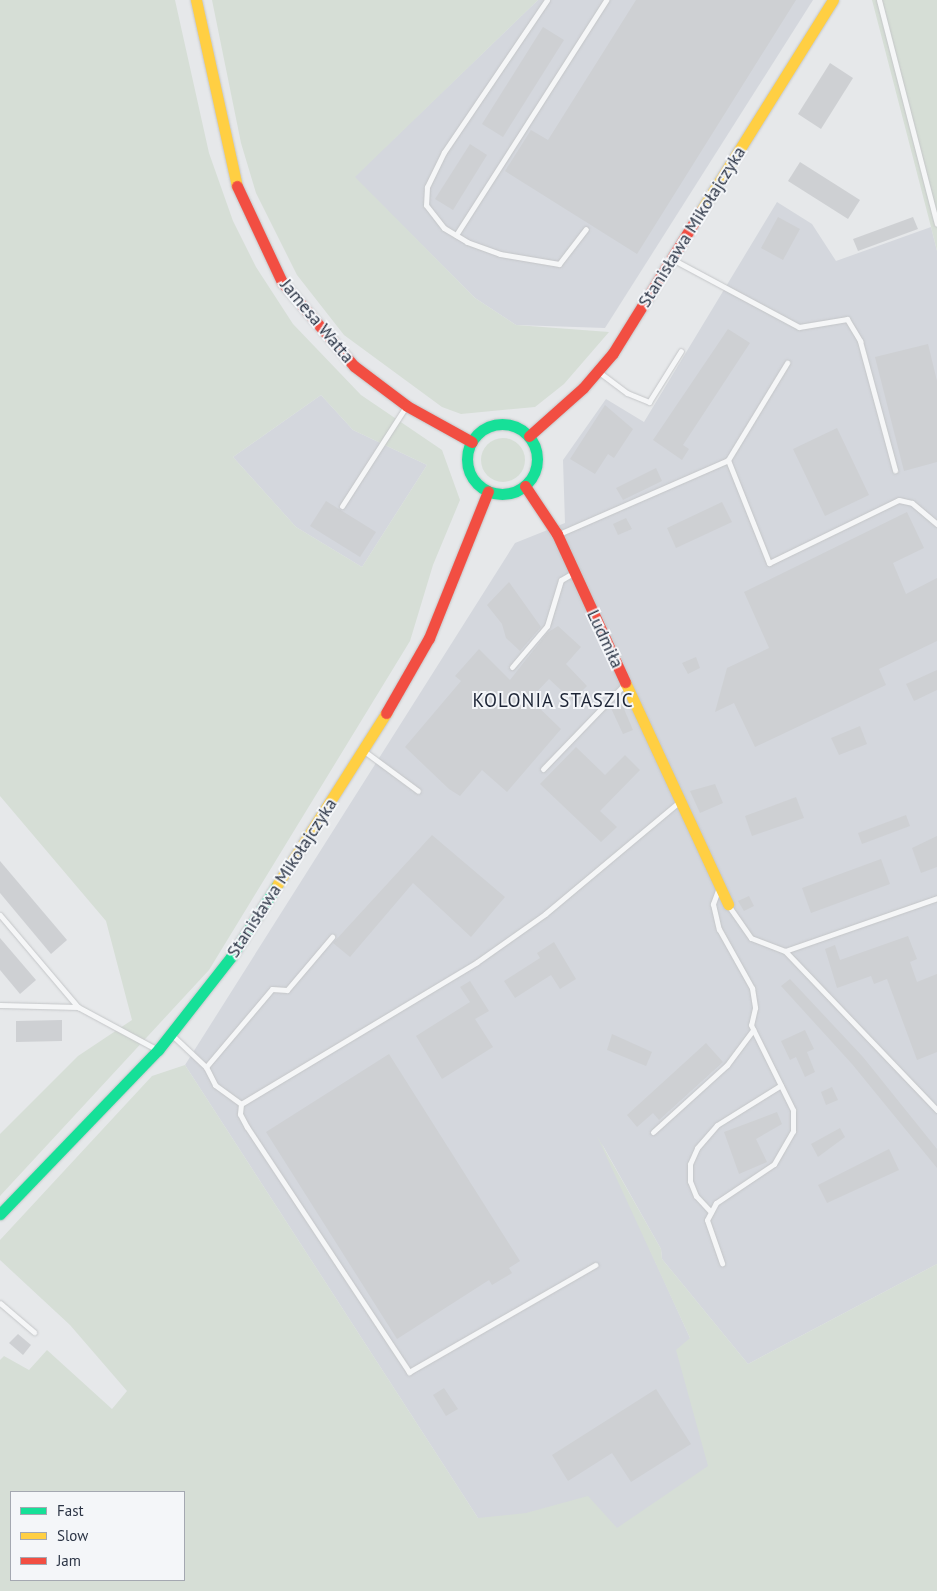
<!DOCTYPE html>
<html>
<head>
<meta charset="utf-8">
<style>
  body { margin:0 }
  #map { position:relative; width:937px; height:1591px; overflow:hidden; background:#e6e8ea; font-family:"PT Sans",sans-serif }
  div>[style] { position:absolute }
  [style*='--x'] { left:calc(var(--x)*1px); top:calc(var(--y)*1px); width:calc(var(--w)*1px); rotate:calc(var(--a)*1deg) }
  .built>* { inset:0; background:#d4d7dd }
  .green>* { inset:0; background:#d6ded6 }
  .round { border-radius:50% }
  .building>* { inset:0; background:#ced0d3 }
  .roads { filter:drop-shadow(0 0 1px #c4c6c8) drop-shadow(0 0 1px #c4c6c8) }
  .lane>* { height:5px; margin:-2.5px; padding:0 2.5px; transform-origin:2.5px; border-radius:2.5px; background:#f5f6f7 }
  .fast>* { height:11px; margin:-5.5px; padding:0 5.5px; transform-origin:5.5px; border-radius:5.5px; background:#16e098 }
  .fast>.ring { margin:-5.5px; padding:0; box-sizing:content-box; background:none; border:11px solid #16e098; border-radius:50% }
  .slow>* { height:11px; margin:-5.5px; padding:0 5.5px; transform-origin:5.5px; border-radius:5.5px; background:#ffcf43 }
  .jam>* { height:11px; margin:-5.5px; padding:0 5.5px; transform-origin:5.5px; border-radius:5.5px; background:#f24e42 }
  span { translate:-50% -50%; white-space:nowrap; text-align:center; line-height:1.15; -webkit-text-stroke:4px #f4f6f9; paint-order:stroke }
  .street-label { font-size:18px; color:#2b3445 }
  .neighbourhood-label { font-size:19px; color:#1d2536; letter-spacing:1px }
  .legend { position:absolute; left:10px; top:1491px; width:175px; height:90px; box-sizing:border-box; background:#f4f6f9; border:1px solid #a4a8b1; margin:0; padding:6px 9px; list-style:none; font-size:15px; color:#2b3445 }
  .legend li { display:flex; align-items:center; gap:10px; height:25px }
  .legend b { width:25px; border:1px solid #a4a8b1 }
</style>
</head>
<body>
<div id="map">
  <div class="built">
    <i style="clip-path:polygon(538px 0,813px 0,605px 328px,516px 325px,475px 298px,354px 177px)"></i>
    <i style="clip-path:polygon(777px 202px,812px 224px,836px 261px,931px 227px,937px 251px,937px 1264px,748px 1364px,662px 1259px,661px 1249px,602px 1144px,690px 1338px,803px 1475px,711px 1591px,478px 1518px,185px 1065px,515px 543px,565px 523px,563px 460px,606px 399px,644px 422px)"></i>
    <i style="clip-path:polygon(321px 395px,353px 430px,427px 465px,362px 567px,296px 527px,233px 457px)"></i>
  </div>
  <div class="green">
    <i style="clip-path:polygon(evenodd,0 0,175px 0,209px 153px,233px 221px,256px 267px,293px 324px,361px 395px,442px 450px,460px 500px,433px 565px,410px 641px,209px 970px,0 1196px,0 1134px,78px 1056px,132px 1020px,106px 921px,0 796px,0 0,321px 395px,353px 430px,427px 465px,362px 567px,296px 527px,233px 457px,321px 395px)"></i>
    <i style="clip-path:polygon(212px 0,538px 0,355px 177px,475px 298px,516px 325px,609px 332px,564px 384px,535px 407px,461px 414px,442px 407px,344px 335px,297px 275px,256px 193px,241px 143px)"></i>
    <i style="clip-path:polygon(872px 0,937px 0,937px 251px,931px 227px)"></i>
    <i class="round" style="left:481px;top:438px;width:44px;height:44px"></i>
    <i style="clip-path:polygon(evenodd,185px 1065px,478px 1518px,526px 1513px,588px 1496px,617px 1528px,708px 1466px,676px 1350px,690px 1338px,597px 1136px,661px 1249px,662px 1259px,748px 1364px,937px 1264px,937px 1591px,0 1591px,0 1360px,4px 1356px,29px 1370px,47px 1350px,112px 1409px,127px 1391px,70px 1325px,0 1260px,0 1240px,152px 1076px,185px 1065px,11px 1492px,184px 1492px,184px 1580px,11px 1580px,11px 1492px)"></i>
  </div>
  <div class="building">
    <i style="clip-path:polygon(636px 0,796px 0,637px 254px,505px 171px,531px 130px,548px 140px)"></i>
    <i style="clip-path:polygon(543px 27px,564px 40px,503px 137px,482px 124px)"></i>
    <i style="clip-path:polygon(830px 63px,853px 78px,821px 129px,798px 114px)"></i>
    <i style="clip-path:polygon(470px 144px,487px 155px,453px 210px,435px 199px)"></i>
    <i style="clip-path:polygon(800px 162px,860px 200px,848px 219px,788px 181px)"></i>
    <i style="clip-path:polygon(778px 217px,800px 229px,783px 260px,761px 248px)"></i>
    <i style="clip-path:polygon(913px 217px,918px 229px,858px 251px,853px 239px)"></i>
    <i style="clip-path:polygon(728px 329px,750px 343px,683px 445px,689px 449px,682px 460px,653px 440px)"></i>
    <i style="clip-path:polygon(928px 344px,937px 381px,937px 462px,904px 471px,875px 357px)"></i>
    <i style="clip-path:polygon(605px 405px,633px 429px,614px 458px,608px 454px,595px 474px,570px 459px)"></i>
    <i style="clip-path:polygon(837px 428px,869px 495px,825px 516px,793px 449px)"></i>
    <i style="clip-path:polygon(656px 468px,662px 481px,623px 500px,616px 488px)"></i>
    <i style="clip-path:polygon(326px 501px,376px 532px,360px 557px,310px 526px)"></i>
    <i style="clip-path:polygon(722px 502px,732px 522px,676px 548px,667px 528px)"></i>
    <i style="clip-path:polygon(907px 512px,924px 548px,893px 563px,906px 594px,937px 578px,937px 641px,879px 669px,886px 685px,755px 747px,734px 703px,715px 712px,727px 668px,769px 648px,744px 592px)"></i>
    <i style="clip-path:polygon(626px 518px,632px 529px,618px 535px,613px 524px)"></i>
    <i style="clip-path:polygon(509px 582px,541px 627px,520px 651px,506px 638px,502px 624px,487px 605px)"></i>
    <i style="clip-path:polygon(558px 626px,581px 647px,566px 664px,587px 686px,581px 692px,585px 697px,577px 705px,549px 679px,530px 699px,561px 729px,507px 792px,482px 770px,460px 796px,449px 789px,405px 747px,461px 681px,455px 676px,479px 649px,510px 680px,547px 633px)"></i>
    <i style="clip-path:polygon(696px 657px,700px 668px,688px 674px,682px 663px)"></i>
    <i style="clip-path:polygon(937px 670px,937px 690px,914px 701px,906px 684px)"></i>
    <i style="clip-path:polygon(621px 702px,633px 730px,623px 734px,610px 706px)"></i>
    <i style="clip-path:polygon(860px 726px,867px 744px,839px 755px,831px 738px)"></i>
    <i style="clip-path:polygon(576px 747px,605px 775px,625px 755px,640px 770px,600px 811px,617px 827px,601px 842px,540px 784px)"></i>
    <i style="clip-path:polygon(715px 784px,723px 803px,700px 813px,690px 791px)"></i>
    <i style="clip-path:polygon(796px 797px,804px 818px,752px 836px,745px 816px)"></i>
    <i style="clip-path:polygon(906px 815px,910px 826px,862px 844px,858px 833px)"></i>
    <i style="clip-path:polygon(432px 835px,505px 897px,471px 937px,413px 883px,350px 957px,333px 943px)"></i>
    <i style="clip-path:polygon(937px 836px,937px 867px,921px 873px,912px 848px)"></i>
    <i style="clip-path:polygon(881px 859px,890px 884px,811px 913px,802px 888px)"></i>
    <i style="clip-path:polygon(0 861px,67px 940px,51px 954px,0 893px)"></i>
    <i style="clip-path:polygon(749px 896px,754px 906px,744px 911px,738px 901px)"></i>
    <i style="clip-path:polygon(908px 936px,917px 959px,910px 962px,917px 982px,937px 974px,937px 1052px,917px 1060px,887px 979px,874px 984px,871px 976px,837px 988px,825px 949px,835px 945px,840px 960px)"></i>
    <i style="clip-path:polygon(0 938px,36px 980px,20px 994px,0 970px)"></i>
    <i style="clip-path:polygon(554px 942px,576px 979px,560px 989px,551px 975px,515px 998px,504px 981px,540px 958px,537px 953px)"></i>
    <i style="clip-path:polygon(790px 979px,863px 1057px,937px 1149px,937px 1168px,852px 1064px,781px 986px)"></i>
    <i style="clip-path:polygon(470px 981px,489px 1011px,475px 1019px,493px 1047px,442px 1079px,416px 1036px,470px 1002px,460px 987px)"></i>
    <i style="clip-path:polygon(62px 1020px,62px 1041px,16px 1042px,16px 1021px)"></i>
    <i style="clip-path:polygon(805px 1030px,814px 1049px,807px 1052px,815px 1072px,805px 1077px,796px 1057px,790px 1060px,781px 1041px)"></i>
    <i style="clip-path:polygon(612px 1034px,652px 1052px,646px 1066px,607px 1050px)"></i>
    <i style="clip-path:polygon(706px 1043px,723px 1062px,659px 1120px,653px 1113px,637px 1127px,627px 1115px)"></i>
    <i style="clip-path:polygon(389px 1054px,520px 1261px,509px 1268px,512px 1273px,492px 1285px,489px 1280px,397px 1339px,266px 1132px)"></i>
    <i style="clip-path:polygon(832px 1087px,838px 1100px,826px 1105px,821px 1092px)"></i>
    <i style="clip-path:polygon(777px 1112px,782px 1124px,756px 1139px,767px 1162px,739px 1174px,724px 1132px)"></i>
    <i style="clip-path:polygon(840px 1128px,845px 1137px,818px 1157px,811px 1144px)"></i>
    <i style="clip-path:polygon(889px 1149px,899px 1170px,827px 1203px,818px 1185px)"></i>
    <i style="clip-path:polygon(18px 1334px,31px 1345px,23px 1355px,9px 1343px)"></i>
    <i style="clip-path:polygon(444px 1388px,458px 1409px,446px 1416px,433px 1395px)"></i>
    <i style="clip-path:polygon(656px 1389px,691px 1444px,631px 1482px,612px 1453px,568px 1481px,552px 1455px)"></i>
  </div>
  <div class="roads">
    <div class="lane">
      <i style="--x:547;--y:0;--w:184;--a:124.1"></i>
      <i style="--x:444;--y:152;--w:39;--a:116"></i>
      <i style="--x:427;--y:187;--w:18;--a:93"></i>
      <i style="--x:426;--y:205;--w:29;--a:52"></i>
      <i style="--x:444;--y:228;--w:27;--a:31"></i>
      <i style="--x:467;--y:242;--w:35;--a:20"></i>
      <i style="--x:500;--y:254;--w:60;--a:9.6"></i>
      <i style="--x:559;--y:264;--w:44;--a:-52.4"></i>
      <i style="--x:879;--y:0;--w:231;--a:75.5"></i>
      <i style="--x:456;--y:235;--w:279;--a:-57.4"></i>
      <i style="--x:672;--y:259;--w:144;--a:28.2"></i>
      <i style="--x:799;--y:327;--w:49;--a:-9.5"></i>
      <i style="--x:847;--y:319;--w:26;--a:59"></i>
      <i style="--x:860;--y:341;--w:134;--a:74.8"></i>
      <i style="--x:599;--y:372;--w:35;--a:37"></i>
      <i style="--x:627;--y:393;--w:24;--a:22"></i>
      <i style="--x:649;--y:402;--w:60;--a:-57.9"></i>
      <i style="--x:728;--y:460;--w:114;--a:-58.7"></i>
      <i style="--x:342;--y:506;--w:117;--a:-57.3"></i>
      <i style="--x:559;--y:534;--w:184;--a:-23.6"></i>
      <i style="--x:728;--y:460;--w:111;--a:68.3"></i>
      <i style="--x:769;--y:563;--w:144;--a:-25.9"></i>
      <i style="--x:899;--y:500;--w:13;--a:13"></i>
      <i style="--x:912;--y:503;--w:33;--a:40"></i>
      <i style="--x:512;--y:667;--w:54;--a:-49.5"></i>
      <i style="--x:547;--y:626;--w:48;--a:-73.1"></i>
      <i style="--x:561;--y:580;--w:14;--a:-30"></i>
      <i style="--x:364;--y:751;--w:67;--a:36.5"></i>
      <i style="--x:543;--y:769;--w:117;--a:-46"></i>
      <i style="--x:718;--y:890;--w:15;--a:110"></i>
      <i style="--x:713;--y:904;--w:26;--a:77"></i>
      <i style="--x:719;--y:929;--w:68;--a:60.8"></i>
      <i style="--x:752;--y:988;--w:20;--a:81"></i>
      <i style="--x:755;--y:1008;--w:17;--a:103"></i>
      <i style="--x:751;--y:1025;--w:95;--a:63.7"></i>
      <i style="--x:793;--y:1110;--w:21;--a:90"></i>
      <i style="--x:793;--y:1131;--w:38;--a:120"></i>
      <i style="--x:774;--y:1164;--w:70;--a:146.1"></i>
      <i style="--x:716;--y:1203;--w:19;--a:118"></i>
      <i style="--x:707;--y:1220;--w:46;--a:70.8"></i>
      <i style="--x:728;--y:905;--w:40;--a:55.1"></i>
      <i style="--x:751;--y:938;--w:36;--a:21"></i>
      <i style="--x:785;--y:951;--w:161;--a:-19.2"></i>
      <i style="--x:0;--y:915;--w:121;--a:49.7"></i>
      <i style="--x:785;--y:951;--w:220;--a:46.3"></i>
      <i style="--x:0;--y:1005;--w:78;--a:1.5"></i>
      <i style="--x:78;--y:1007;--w:89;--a:28.3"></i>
      <i style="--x:172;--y:1035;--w:47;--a:43.3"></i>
      <i style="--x:206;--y:1067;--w:20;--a:63"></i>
      <i style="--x:215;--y:1085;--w:32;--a:36"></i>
      <i style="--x:241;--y:1104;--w:275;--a:-31"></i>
      <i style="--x:477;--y:962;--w:83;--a:-35.2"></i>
      <i style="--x:545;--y:914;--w:176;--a:-39.9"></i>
      <i style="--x:206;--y:1067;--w:102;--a:-49.8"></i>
      <i style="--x:272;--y:989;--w:15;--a:4"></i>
      <i style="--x:287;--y:990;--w:70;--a:-49.7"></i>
      <i style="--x:241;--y:1104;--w:10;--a:96"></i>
      <i style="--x:240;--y:1114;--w:15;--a:62"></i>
      <i style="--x:247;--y:1127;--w:294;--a:56.5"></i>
      <i style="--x:409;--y:1372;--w:215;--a:-29.9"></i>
      <i style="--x:653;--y:1132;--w:100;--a:-42.2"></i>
      <i style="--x:727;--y:1065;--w:44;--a:-53.4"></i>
      <i style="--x:711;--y:1212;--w:22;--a:-133"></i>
      <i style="--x:696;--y:1196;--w:16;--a:-112"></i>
      <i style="--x:690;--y:1181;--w:17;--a:-90"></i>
      <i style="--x:690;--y:1164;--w:17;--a:-66"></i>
      <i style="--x:697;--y:1148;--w:30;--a:-49"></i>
      <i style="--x:717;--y:1125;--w:75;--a:-32"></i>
      <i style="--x:0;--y:1303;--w:45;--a:40.5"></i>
    </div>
    <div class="fast">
      <i class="ring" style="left:467px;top:424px;width:59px;height:59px"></i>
      <i style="--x:0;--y:1214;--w:228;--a:-46.1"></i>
      <i style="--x:158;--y:1050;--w:118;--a:-51.9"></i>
      <i style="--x:231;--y:957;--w:85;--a:-57.4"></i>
    </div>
    <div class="slow">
      <i style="--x:196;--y:0;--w:190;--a:77.6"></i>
      <i style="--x:701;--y:211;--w:249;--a:-58"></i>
      <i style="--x:625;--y:682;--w:245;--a:65.1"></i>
      <i style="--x:277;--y:885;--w:204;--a:-57.6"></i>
    </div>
    <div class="jam">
      <i style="--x:237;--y:186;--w:106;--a:64.9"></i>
      <i style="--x:282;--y:282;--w:111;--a:49.4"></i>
      <i style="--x:354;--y:366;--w:66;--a:37"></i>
      <i style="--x:407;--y:406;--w:74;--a:29"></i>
      <i style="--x:529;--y:436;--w:72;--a:-41.6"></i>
      <i style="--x:583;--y:388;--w:46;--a:-49.4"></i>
      <i style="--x:613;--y:353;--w:167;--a:-58.2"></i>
      <i style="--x:525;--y:486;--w:58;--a:56.3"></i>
      <i style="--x:557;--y:534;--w:163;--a:65.3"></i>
      <i style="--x:386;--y:713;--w:86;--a:-60.2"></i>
      <i style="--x:429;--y:638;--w:158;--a:-68.1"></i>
    </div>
  </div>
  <div class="street-label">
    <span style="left:692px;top:227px;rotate:-58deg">Stanisława Mikołajczyka</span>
    <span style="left:317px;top:321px;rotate:50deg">Jamesa Watta</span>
    <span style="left:605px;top:639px;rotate:65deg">Ludmiła</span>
    <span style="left:282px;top:878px;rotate:-57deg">Stanisława Mikołajczyka</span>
  </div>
  <div class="neighbourhood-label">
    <span style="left:553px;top:701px">KOLONIA STASZIC</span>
  </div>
  <ul class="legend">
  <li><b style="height:6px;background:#16e098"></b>Fast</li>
  <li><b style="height:6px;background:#ffcf43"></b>Slow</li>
  <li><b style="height:6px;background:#f24e42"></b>Jam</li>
  </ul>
</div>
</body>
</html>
